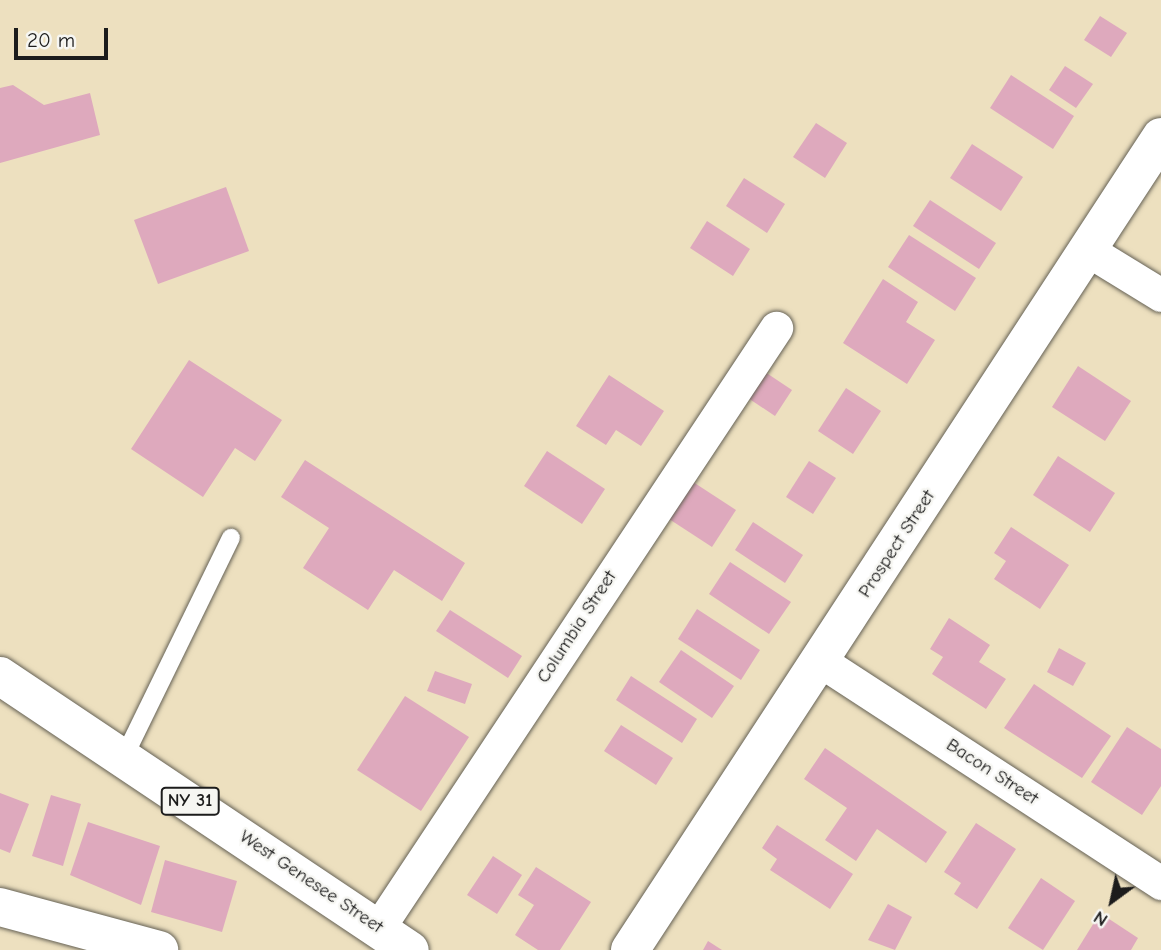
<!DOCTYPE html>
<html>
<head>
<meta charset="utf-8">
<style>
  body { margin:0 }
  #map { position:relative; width:1161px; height:950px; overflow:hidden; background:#ede0bf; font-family:"Comic Neue",sans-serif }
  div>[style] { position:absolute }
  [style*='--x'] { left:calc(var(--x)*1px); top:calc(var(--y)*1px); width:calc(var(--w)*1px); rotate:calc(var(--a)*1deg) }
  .building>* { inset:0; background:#dea9bd }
  .roads { filter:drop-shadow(0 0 2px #656155) drop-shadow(0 0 2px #656155) }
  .service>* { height:18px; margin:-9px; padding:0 9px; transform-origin:9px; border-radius:9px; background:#fff }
  .minor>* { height:33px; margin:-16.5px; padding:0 16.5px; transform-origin:16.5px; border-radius:16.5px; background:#fff }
  .tertiary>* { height:38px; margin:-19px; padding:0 19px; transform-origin:19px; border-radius:19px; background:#fff }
  .primary>* { height:38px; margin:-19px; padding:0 19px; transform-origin:19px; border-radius:19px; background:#fff }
  .trunk>* { height:38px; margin:-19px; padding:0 19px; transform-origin:19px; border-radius:19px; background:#fff }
  span { translate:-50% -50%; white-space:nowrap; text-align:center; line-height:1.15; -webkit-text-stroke:5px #f6f6f2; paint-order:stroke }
  .shield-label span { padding:2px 5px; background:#f6f6f2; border:2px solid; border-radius:5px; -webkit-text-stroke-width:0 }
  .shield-label { font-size:18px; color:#1c1c1c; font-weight:700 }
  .street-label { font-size:19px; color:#1c1c1c }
  .north { position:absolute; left:1077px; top:866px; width:70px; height:70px; -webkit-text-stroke:5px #f6f6f2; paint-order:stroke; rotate:213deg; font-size:19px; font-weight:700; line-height:28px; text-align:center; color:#1c1c1c }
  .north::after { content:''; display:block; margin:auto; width:24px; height:32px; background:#1c1c1c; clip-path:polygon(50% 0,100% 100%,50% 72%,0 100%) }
  .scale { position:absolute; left:14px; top:28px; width:94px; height:32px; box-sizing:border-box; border:4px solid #1c1c1c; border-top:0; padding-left:9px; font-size:21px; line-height:24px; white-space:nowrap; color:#1c1c1c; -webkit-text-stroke:5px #f6f6f2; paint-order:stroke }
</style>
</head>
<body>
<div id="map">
  <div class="building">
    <i style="clip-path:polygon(1100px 16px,1127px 33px,1111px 57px,1084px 40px)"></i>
    <i style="clip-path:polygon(1065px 66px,1093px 84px,1076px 108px,1049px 90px)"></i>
    <i style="clip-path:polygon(1011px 75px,1074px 116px,1053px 149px,990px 108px)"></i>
    <i style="clip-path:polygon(13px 85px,44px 105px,90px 93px,100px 135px,0 163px,0 88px)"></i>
    <i style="clip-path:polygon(816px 123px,847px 143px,825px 178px,793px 157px)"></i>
    <i style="clip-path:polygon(972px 144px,1023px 177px,1001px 211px,950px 178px)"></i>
    <i style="clip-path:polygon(744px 178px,785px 204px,767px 233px,726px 206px)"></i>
    <i style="clip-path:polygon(226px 187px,249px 251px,158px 284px,134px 220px)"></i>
    <i style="clip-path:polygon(930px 200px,996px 243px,979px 269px,913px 226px)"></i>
    <i style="clip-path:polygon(707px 221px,750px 249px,733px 276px,690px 248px)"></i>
    <i style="clip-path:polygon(909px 235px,976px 278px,955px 311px,888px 267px)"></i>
    <i style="clip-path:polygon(883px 279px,918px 302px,906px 322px,935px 340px,907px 384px,843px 343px)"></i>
    <i style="clip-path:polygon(189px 360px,282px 420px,255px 461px,235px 448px,203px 497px,131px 449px)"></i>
    <i style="clip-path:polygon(1078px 366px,1131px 401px,1105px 441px,1052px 407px)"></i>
    <i style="clip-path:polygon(765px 372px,792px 390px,775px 416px,748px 398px)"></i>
    <i style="clip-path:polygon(609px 375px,664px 411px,641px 446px,616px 430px,606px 445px,576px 426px)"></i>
    <i style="clip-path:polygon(846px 388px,881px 411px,853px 454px,818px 431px)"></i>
    <i style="clip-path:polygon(547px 451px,605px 489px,582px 524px,524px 486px)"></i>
    <i style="clip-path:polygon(1058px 456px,1115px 493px,1090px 532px,1033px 495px)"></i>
    <i style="clip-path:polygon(305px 460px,465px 563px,442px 601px,394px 570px,368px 610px,303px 568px,329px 528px,281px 497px)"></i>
    <i style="clip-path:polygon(809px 461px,836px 478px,813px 514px,786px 497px)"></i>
    <i style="clip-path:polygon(690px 480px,736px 510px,712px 547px,666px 517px)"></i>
    <i style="clip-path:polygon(753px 522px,803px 555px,785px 583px,735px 550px)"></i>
    <i style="clip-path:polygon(1011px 527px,1069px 565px,1040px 609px,994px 579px,1006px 561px,994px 553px)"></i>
    <i style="clip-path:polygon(730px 562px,791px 602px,769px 634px,709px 594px)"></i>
    <i style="clip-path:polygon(697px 609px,760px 650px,741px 680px,678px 639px)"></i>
    <i style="clip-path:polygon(450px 610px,522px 656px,508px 678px,436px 631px)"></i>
    <i style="clip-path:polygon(949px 618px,990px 645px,979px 662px,1006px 679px,986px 709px,932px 674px,943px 657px,930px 649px)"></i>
    <i style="clip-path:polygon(1059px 648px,1086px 663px,1073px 686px,1047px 672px)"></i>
    <i style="clip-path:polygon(681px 650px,734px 686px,712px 718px,659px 682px)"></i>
    <i style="clip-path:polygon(435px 671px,472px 684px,465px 704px,427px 691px)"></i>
    <i style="clip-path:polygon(631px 676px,697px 719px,682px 743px,616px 700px)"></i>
    <i style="clip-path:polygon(1034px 684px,1111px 736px,1082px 778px,1004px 728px)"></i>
    <i style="clip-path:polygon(405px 696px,469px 737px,421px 811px,357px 770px)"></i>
    <i style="clip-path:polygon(621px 725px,673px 758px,656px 785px,604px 751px)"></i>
    <i style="clip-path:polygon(1127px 727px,1161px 749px,1161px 786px,1142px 815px,1091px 782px)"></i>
    <i style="clip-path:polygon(825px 748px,947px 832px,926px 863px,877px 829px,856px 861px,825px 840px,847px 808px,804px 779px)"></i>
    <i style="clip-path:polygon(0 793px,29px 804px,10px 853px,0 849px)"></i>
    <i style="clip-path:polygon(51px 795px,81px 804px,63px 866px,32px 856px)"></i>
    <i style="clip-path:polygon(88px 822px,160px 846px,141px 905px,70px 875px)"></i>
    <i style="clip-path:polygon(976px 823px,1016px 849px,977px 909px,954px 894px,961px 883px,944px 872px)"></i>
    <i style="clip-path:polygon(777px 825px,853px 874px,830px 909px,770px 870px,777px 859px,762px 848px)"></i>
    <i style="clip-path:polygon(493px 856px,522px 875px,497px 914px,467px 895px)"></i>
    <i style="clip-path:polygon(165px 860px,237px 881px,222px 932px,151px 912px)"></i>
    <i style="clip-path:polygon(536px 867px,591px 902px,560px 950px,538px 950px,515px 935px,534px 905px,518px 895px)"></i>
    <i style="clip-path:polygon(1041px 878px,1075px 901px,1043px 950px,1008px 928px)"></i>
    <i style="clip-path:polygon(888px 904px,912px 917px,895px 950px,868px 940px)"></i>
    <i style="clip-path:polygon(1100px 913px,1138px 938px,1131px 950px,1077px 950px)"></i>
    <i style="clip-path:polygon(708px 941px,722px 950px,703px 950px)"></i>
  </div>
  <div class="roads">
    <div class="service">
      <i style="--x:124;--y:757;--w:244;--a:-64"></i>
    </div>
    <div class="minor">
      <i style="--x:1086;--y:249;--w:88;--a:31.5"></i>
      <i style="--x:822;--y:662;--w:405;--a:33.1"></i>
      <i style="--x:379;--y:927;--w:719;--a:-56.46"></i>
    </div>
    <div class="tertiary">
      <i style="--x:630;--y:950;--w:971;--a:-56.85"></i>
    </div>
    <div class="primary">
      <i style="--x:0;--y:907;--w:165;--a:15.1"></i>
    </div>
    <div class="trunk">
      <i style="--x:0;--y:676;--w:493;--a:33.8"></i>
    </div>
  </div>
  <div class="shield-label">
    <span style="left:190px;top:801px">NY 31</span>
  </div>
  <div class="street-label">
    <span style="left:897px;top:544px;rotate:-57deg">Prospect Street</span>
    <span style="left:577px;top:627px;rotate:-57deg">Columbia Street</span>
    <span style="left:992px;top:772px;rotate:33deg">Bacon Street</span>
    <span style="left:311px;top:882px;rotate:34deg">West Genesee Street</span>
  </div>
  <div class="north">N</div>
  <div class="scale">20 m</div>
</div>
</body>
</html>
